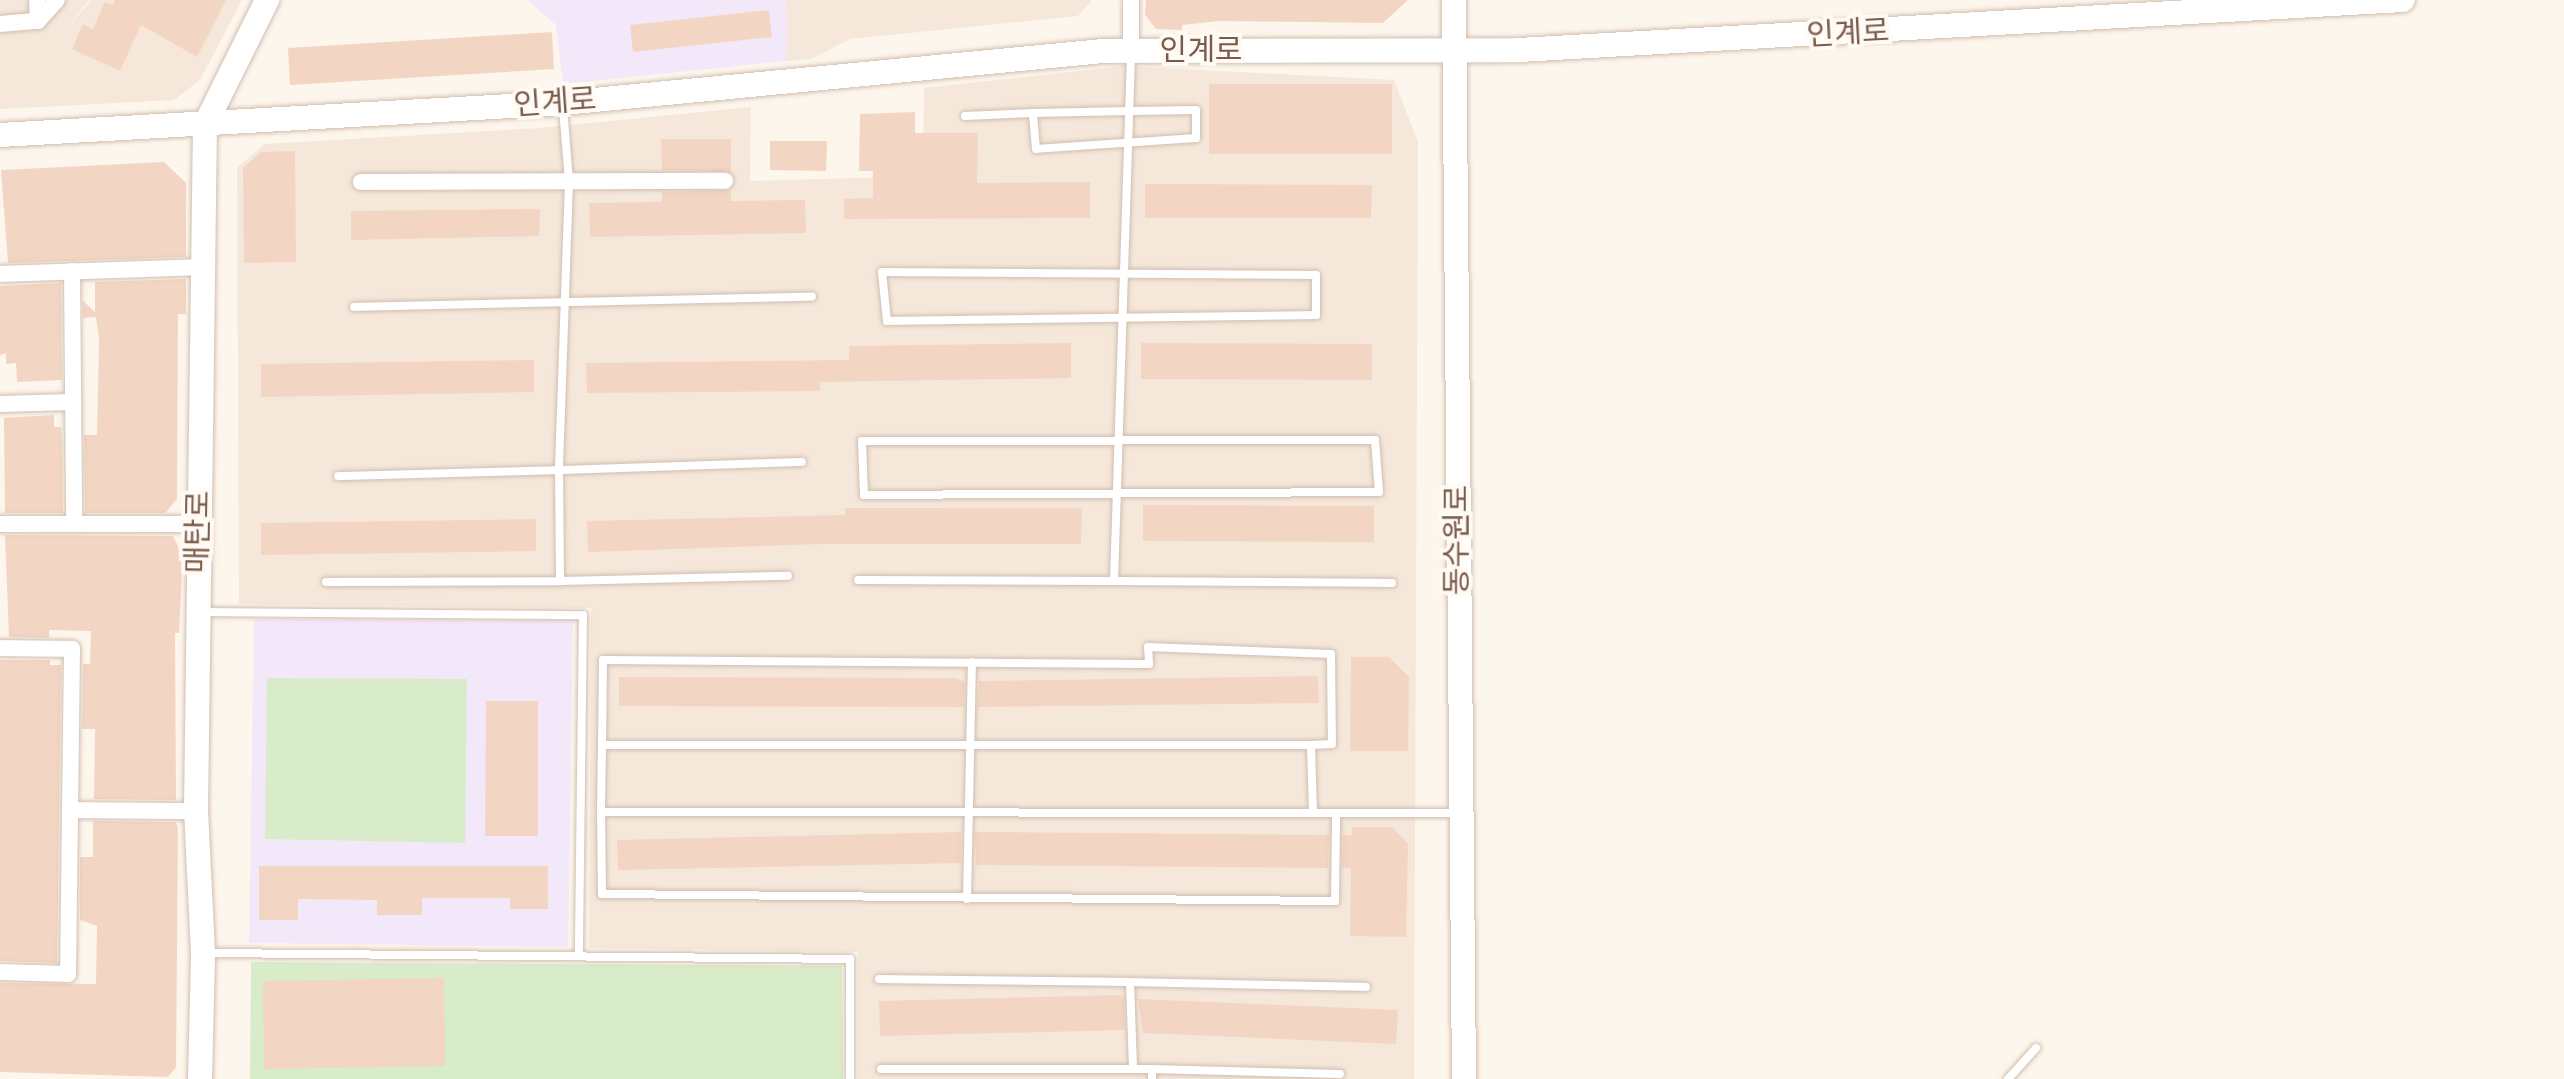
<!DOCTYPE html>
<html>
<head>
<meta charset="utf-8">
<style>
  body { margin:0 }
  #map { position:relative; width:2564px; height:1079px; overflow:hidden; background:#fdf6ec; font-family:Signika,"Noto Sans KR",sans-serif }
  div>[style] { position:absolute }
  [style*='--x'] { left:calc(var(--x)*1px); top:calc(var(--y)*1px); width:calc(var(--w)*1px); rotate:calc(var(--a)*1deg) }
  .residential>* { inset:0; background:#f5e8da }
  .education>* { inset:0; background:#f3e8fa }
  .green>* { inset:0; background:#d8ecc9 }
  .building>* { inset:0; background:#f3d5c3 }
  .roads { filter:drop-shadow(0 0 2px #d1beb0) drop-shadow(0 0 2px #d1beb0) }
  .lane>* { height:8px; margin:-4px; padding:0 4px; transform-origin:4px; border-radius:4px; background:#fff }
  .street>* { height:16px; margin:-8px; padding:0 8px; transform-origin:8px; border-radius:8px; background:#fff }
  .secondary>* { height:24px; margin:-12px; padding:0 12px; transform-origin:12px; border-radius:12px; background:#fff }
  span { translate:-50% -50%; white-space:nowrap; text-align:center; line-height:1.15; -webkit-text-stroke:8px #fffaf3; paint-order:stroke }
  .street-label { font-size:30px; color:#7a5c4d }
</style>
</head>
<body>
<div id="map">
  <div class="residential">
    <i style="clip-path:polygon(0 0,89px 0,62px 34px,91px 0,242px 0,200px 80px,174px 100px,0 109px)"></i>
    <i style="clip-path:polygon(786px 0,1092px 0,1078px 16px,850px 39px,811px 59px,787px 61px)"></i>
    <i style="clip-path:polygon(1124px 66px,1394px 80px,1418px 142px,1414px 1079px,858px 1079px,858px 952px,589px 948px,591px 608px,239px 604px,237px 168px,265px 144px,540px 128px,751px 107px,750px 181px,923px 176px,924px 88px)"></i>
  </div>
  <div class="education">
    <i style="clip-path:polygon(527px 0,786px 0,787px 61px,563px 84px,556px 25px)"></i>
    <i style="clip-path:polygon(254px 619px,573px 620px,568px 947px,249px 943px)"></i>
  </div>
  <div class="green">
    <i style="clip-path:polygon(267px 678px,467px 679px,465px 843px,265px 839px)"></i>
    <i style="clip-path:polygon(251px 962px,842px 966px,843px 1079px,250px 1079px)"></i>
  </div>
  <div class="building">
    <i style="clip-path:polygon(115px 0,226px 0,197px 57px,141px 25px,120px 71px,72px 49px,83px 24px,93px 29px,105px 2px,113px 5px)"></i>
    <i style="clip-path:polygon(1146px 0,1408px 0,1383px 23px,1219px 21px,1182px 25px,1182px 30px,1156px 29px,1145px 15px)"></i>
    <i style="clip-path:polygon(769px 10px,772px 37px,633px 52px,630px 25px)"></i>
    <i style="clip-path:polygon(552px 32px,554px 69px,290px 85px,288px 48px)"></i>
    <i style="clip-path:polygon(1209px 84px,1392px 84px,1392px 154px,1209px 154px)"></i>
    <i style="clip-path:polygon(915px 112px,915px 133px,978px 133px,977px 183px,1090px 182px,1090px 218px,844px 219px,844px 199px,873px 198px,873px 171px,859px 171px,860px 114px)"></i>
    <i style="clip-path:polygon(661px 139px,731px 139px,731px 172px,662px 170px)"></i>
    <i style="clip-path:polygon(770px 141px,827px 141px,826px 171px,770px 170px)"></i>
    <i style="clip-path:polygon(295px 151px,296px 262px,244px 263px,243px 168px,261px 152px)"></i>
    <i style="clip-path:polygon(164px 162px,186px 183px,186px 257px,8px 263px,1px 170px)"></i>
    <i style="clip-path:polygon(1145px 184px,1372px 185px,1371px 218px,1145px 218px)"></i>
    <i style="clip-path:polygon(731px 190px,731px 201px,805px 200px,806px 233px,590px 237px,589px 203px,662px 202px,662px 192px)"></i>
    <i style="clip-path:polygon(540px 209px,539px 236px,351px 240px,351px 211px)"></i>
    <i style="clip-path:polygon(186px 279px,186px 314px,178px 314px,177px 499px,165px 513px,85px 513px,84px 435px,97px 435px,99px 340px,96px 317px,83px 318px,83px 301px,95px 312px,95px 282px)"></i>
    <i style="clip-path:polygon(61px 283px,62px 380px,17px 382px,16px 363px,6px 364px,6px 353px,0 355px,0 286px)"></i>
    <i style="clip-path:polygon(1071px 343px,1071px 378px,820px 382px,820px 391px,587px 393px,586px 363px,849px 360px,849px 346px)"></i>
    <i style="clip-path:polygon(1141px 343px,1372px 344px,1372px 380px,1141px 379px)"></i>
    <i style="clip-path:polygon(534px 360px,534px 392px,261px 397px,261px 364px)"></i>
    <i style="clip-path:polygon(54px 415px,54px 427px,61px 427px,62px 435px,63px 513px,5px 513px,4px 418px)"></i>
    <i style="clip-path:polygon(1143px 505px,1374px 506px,1374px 542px,1143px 541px)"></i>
    <i style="clip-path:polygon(845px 508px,1082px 508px,1081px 544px,822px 544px,588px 552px,587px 521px,845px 515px)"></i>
    <i style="clip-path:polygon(536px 519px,536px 551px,261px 555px,261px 523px)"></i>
    <i style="clip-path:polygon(5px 535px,173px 536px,181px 552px,182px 572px,179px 633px,175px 633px,176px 800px,94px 799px,95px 729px,82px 729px,83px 664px,90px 664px,91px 631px,49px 630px,49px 638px,9px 637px)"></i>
    <i style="clip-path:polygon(1351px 657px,1389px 657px,1409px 677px,1408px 751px,1350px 751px)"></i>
    <i style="clip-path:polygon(0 660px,50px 660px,50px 665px,61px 665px,57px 963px,0 961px)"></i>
    <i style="clip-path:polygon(1318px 676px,1319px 703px,978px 707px,979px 681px)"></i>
    <i style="clip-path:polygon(619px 677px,956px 678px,965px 682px,964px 707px,619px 706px)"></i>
    <i style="clip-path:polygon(486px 701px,538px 701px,538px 836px,485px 836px)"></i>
    <i style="clip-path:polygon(93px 821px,175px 822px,178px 827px,176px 1067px,168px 1077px,0 1072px,0 983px,96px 984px,97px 926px,80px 920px,80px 857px,93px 857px)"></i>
    <i style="clip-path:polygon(1352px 827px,1392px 827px,1408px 844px,1406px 937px,1350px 936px,1351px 868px,1342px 868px,1343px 835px,1352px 835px)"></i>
    <i style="clip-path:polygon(961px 832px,961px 863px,618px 870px,617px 840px)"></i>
    <i style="clip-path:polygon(975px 832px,1329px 835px,1328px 868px,976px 865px)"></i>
    <i style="clip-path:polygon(259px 866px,548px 866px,548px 909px,510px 909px,510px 898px,422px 898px,422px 915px,377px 915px,377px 900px,298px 899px,298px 920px,259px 920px)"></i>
    <i style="clip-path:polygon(444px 978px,445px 1066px,264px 1069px,263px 981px)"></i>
    <i style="clip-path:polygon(1119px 995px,1124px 998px,1125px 1030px,880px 1036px,879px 1001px)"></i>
    <i style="clip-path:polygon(1138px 999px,1398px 1010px,1396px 1044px,1143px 1033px)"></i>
  </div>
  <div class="roads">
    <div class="lane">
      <i style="--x:1131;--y:55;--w:526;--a:91.85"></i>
      <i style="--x:1114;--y:581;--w:278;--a:0.4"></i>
      <i style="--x:563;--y:108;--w:73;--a:85.3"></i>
      <i style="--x:569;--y:181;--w:289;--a:92"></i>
      <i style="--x:559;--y:470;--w:243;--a:-1.9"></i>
      <i style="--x:965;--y:116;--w:68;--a:-2.5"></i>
      <i style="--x:1033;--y:113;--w:97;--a:-1.2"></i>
      <i style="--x:1130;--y:111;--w:66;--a:-0.9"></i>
      <i style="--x:1196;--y:110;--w:28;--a:90"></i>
      <i style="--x:1196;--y:138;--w:160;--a:176.1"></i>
      <i style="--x:1036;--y:149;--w:36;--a:-95"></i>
      <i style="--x:882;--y:272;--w:434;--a:0.4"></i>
      <i style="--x:1316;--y:275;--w:40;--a:90"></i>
      <i style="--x:1316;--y:315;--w:429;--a:179.2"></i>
      <i style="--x:887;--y:321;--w:49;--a:-95.8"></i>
      <i style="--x:354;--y:307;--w:458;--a:-1.3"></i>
      <i style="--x:1375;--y:440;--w:52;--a:85.6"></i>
      <i style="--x:1379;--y:492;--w:515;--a:179.67"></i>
      <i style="--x:864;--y:495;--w:54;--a:-92.1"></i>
      <i style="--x:862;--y:441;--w:513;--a:-0.11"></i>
      <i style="--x:858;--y:580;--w:256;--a:0.2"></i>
      <i style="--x:560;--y:581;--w:228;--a:-1.3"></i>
      <i style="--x:326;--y:582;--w:234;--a:-0.2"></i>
      <i style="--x:560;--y:581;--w:111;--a:-90.5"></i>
      <i style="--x:559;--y:470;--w:221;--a:178.4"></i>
      <i style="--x:203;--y:612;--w:380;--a:0.5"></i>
      <i style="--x:583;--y:615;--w:341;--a:90.7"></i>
      <i style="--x:602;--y:745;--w:85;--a:-89.3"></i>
      <i style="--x:603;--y:660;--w:546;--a:0.42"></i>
      <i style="--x:1149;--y:664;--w:17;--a:-93"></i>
      <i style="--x:1148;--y:647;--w:183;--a:2.2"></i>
      <i style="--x:1331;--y:654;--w:90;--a:89.4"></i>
      <i style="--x:1332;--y:744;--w:21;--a:177"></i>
      <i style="--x:601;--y:812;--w:82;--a:89.3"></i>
      <i style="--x:602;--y:894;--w:733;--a:0.55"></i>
      <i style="--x:1335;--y:901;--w:88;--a:-89.3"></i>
      <i style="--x:1313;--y:813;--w:68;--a:-91.7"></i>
      <i style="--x:1311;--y:745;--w:709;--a:180"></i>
      <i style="--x:602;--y:745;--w:67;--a:90.9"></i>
      <i style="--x:601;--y:812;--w:858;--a:0.07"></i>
      <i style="--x:967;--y:899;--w:237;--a:-88.8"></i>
      <i style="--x:207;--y:953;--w:643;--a:0.53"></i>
      <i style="--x:850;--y:959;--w:120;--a:90"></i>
      <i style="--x:879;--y:979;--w:251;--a:0.7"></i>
      <i style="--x:1130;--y:982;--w:87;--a:88"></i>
      <i style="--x:1130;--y:982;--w:236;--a:1.2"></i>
      <i style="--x:881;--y:1069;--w:271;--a:0"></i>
      <i style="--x:1152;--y:1069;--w:10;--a:90"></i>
      <i style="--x:1152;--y:1069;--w:188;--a:1.5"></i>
      <i style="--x:2008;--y:1079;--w:42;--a:-47.9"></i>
    </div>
    <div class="street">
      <i style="--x:37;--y:0;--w:21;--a:87"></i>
      <i style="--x:1131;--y:0;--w:51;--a:90"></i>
      <i style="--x:0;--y:24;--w:38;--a:-5"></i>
      <i style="--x:38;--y:21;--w:28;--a:-48"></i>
      <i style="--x:361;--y:182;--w:364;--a:-0.2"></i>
      <i style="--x:72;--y:271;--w:253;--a:89.5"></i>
      <i style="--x:0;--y:274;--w:203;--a:-2"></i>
      <i style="--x:0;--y:404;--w:71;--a:-1.6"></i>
      <i style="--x:0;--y:524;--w:199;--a:0"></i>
      <i style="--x:0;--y:648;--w:72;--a:0.8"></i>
      <i style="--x:72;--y:649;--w:325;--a:90.7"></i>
      <i style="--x:68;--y:974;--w:68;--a:-178.3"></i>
      <i style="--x:70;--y:810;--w:126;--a:0.5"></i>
    </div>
    <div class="secondary">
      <i style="--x:1454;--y:0;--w:1079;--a:89.47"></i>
      <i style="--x:0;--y:135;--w:564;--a:-3.25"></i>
      <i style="--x:563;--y:103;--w:542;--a:-5.5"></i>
      <i style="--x:1103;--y:51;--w:416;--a:-0.1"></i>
      <i style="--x:1519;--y:50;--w:885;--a:-3.24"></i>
      <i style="--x:200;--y:1079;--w:126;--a:-88.6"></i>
      <i style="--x:203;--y:953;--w:142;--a:-92.8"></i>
      <i style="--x:196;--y:811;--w:686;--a:-89.25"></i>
      <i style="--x:205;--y:125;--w:140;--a:-63.6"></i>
    </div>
  </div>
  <div class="street-label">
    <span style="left:1848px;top:34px;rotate:-3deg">인계로</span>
    <span style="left:1201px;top:51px">인계로</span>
    <span style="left:555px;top:103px;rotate:-4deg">인계로</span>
    <span style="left:199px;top:532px;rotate:-89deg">매탄로</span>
    <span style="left:1458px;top:540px;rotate:-90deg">동수원로</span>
  </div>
</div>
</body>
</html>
